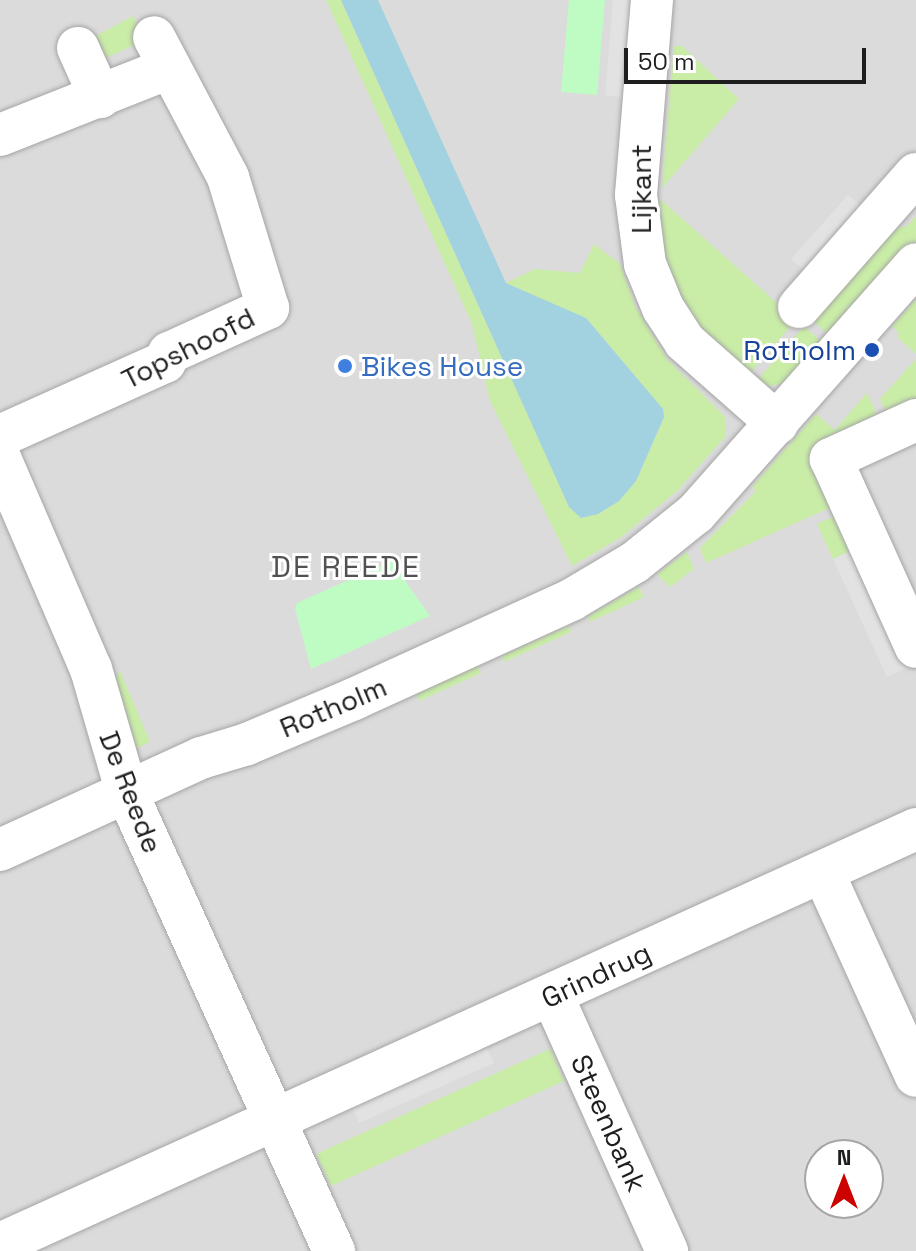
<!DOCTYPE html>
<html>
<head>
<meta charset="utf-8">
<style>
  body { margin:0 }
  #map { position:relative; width:916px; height:1251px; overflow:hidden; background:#f0ece4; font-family:"Space Grotesk",sans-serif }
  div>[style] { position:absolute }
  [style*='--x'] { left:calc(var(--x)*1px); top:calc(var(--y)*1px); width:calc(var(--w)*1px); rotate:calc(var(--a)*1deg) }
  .residential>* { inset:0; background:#dcdbdb }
  .grass>* { inset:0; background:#c9eca7 }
  .park>* { inset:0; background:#bffcc4 }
  .parking>* { inset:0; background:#e2e2e2 }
  .water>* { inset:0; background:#a2d1df }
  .roads { filter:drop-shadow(0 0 2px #a5a5a5) drop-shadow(0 0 2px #a5a5a5) }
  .minor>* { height:42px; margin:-21px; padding:0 21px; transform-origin:21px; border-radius:21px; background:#fff }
  .dots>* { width:22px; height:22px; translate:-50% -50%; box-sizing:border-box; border:4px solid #fff; border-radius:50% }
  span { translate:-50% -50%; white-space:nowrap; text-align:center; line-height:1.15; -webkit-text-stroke:6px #fff; paint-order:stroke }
  .street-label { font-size:28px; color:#1e1e1e }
  .transit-label { font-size:28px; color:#164399 }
  .right { translate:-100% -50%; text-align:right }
  .shop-label { font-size:28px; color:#366cbe }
  .left { translate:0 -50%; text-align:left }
  .neighbourhood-label { font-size:30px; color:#515151; letter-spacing:2px }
  .north { position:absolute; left:804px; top:1139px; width:80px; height:80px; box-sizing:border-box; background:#fff; border:2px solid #a5a5a5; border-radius:50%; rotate:0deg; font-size:22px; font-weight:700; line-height:32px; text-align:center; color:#1e1e1e }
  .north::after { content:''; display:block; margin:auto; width:28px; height:36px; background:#cc0100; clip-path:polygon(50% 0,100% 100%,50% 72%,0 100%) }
  .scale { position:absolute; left:624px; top:48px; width:242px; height:36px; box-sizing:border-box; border:4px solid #1e1e1e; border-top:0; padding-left:10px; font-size:24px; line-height:28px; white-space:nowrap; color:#1e1e1e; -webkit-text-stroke:6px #fff; paint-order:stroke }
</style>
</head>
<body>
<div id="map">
  <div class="residential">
    <i style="clip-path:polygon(evenodd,0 0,916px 0,916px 1251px,0 1251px,0 0,820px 1155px,868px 1155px,868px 1203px,820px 1203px,820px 1155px)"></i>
  </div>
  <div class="grass">
    <i style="clip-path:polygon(326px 0,341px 0,569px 507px,581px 518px,598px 514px,619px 501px,636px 481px,664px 417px,663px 409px,586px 318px,506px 283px,535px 269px,580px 273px,594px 244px,620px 264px,635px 306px,667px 359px,725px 417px,726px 436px,678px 490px,620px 538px,572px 566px,490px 401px,472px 324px)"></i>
    <i style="clip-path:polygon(133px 16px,146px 40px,92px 64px,83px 43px)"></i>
    <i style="clip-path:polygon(674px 46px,682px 46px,739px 99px,662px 188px)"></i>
    <i style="clip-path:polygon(660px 199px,796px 320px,746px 378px,683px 314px,651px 219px,661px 218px)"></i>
    <i style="clip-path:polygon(916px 216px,916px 242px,832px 338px,810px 318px,889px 228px,906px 227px)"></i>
    <i style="clip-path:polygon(916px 299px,916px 354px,897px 337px,899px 333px,892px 326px)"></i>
    <i style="clip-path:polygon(804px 326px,825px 345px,789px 381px,772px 386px,755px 383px)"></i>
    <i style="clip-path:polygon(916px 359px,916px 404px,888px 417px,880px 399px)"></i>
    <i style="clip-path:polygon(867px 393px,880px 421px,811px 452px,834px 506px,706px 563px,700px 548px,756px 491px,752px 487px,816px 414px,835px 430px)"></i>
    <i style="clip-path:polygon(839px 514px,855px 549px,833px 559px,817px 524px)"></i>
    <i style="clip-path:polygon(687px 552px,694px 569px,670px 587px,657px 574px)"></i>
    <i style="clip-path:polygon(639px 587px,644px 597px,590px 622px,588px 616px)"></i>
    <i style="clip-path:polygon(569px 626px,571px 632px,504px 662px,502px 656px)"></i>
    <i style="clip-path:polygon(478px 666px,481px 673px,419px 701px,416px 694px)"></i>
    <i style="clip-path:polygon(120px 671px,150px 742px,137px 748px,130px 742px,112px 684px)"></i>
    <i style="clip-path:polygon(550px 1049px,564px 1081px,331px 1186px,316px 1154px)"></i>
  </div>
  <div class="park">
    <i style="clip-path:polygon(569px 0,605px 0,597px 95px,561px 92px)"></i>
    <i style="clip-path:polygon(391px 561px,430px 616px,311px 669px,295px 608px,297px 603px)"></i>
  </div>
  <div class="parking">
    <i style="clip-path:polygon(613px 0,637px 0,627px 98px,605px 95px)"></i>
    <i style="clip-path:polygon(848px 195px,865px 209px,808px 273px,791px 259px)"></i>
    <i style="clip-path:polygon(855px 549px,908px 667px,887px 677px,833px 559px)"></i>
    <i style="clip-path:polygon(484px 1042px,494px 1063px,359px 1123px,350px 1102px)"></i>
  </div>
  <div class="water">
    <i style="clip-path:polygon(341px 0,378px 0,506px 283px,586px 318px,663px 409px,664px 417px,636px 481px,619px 501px,598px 514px,581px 518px,569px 507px)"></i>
  </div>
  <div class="roads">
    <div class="minor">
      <i style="--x:652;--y:0;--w:196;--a:94.7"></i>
      <i style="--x:636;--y:195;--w:70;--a:82.6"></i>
      <i style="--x:645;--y:264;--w:48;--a:67.8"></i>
      <i style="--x:663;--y:308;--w:40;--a:57.1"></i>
      <i style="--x:685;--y:342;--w:123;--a:41.4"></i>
      <i style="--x:78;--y:48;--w:54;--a:65.8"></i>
      <i style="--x:0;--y:135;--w:182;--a:-21.6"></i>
      <i style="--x:799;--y:307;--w:177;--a:-48.7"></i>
      <i style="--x:916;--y:420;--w:94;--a:155.4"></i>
      <i style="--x:831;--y:459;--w:206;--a:65.7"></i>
      <i style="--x:0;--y:436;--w:181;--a:-24.2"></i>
      <i style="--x:165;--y:362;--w:10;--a:-66"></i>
      <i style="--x:169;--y:353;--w:109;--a:-24.4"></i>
      <i style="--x:268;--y:308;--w:137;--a:-107"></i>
      <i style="--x:228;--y:177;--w:158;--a:-117.9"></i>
      <i style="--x:0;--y:458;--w:230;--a:66.7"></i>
      <i style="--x:91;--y:669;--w:129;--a:73.8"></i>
      <i style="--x:127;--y:793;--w:503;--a:65.68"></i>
      <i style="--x:0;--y:850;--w:221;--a:-24.6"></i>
      <i style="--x:201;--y:758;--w:48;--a:-16.9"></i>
      <i style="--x:247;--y:744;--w:116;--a:-22.8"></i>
      <i style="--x:354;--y:699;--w:239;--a:-24.5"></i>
      <i style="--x:571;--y:600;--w:74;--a:-30.7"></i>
      <i style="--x:635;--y:562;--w:78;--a:-38.8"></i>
      <i style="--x:696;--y:513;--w:332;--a:-48.5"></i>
      <i style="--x:823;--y:872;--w:224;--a:65.5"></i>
      <i style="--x:552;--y:995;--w:281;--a:65.8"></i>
      <i style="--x:0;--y:1244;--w:1006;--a:-24.37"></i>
    </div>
  </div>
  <div class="dots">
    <i style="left:872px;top:350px;background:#1a4fb4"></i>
    <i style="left:345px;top:366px;background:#3f7fe0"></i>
  </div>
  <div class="street-label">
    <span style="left:641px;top:189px;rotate:-90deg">Lijkant</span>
    <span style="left:188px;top:348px;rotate:-27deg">Topshoofd</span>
    <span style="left:333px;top:707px;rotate:-23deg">Rotholm</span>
    <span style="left:131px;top:792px;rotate:69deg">De Reede</span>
    <span style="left:596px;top:975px;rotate:-25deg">Grindrug</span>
    <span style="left:609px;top:1123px;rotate:66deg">Steenbank</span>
  </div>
  <div class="transit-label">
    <span class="right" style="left:856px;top:350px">Rotholm</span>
  </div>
  <div class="shop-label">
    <span class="left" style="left:361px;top:366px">Bikes House</span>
  </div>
  <div class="neighbourhood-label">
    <span style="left:346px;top:567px">DE REEDE</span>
  </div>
  <div class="north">N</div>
  <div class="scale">50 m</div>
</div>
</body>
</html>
